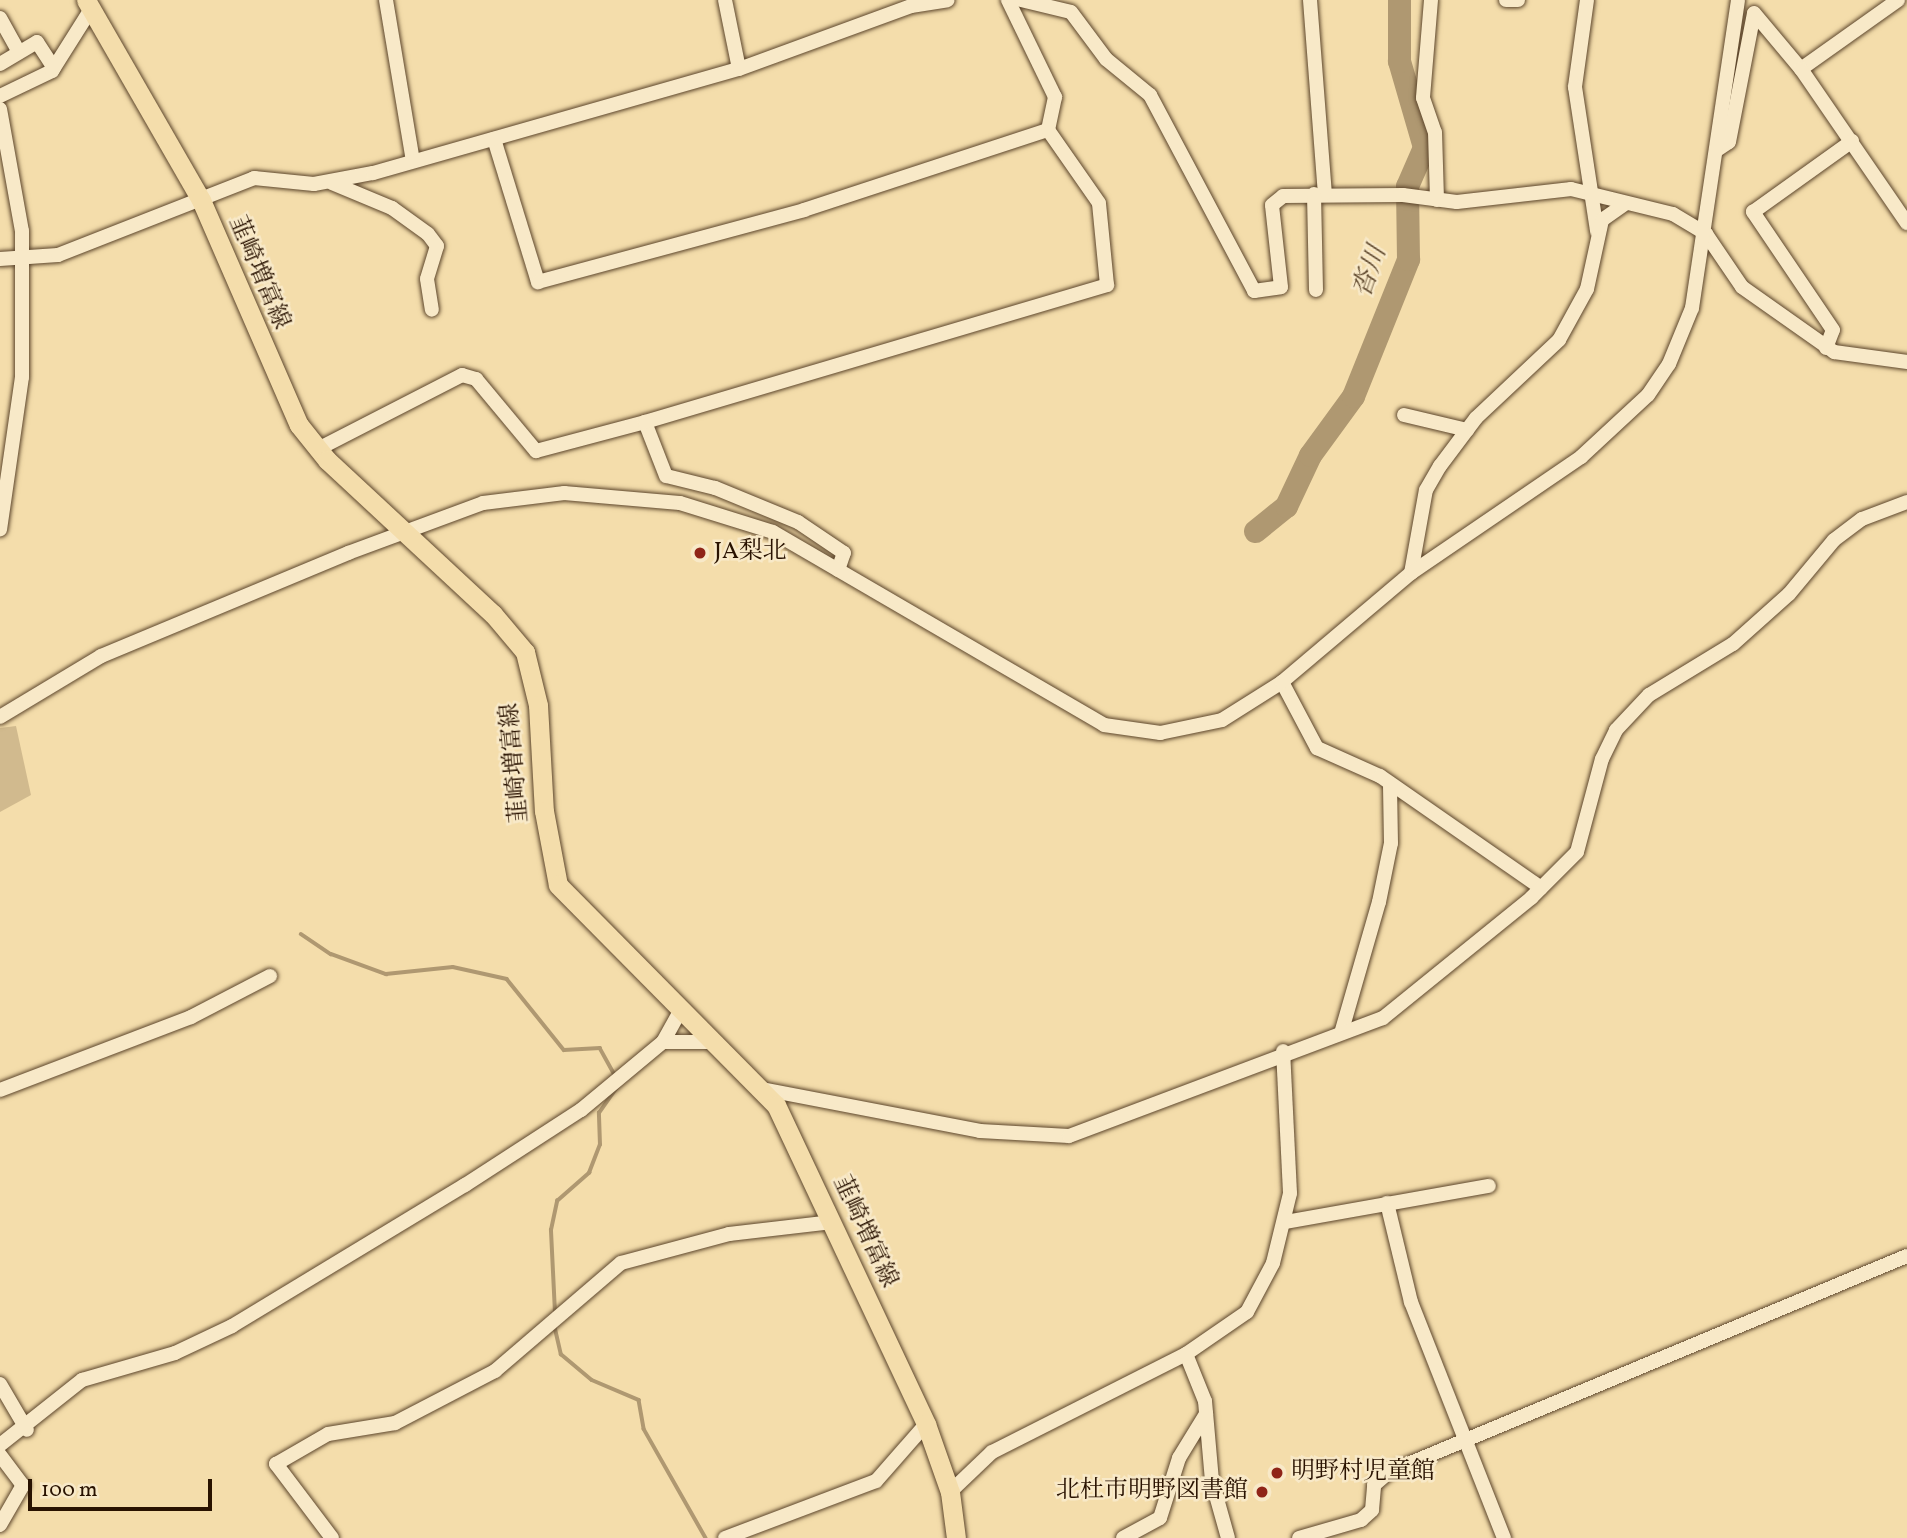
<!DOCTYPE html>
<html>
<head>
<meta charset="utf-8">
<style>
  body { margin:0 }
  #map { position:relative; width:1907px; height:1538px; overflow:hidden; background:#f4ddab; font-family:Vollkorn,"Noto Serif JP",serif }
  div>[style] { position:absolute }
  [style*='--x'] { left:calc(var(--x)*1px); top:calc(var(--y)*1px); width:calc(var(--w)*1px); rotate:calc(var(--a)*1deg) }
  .green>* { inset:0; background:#d1ba8e }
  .stream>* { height:3.5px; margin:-1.75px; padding:0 1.75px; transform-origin:1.75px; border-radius:1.75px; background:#af9871 }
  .river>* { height:23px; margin:-11.5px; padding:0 11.5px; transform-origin:11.5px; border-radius:11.5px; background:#af9871 }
  .roads { filter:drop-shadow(0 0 2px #5c452b) drop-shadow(0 0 2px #5c452b) }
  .minor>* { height:14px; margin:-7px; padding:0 7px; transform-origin:7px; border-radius:7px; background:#f8e9c8 }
  .major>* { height:19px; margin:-9.5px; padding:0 9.5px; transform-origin:9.5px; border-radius:9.5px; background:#f4ddab }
  .dots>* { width:19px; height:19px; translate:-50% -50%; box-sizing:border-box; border:4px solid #f8e9c8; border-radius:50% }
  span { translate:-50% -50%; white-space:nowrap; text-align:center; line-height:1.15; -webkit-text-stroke:5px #f8e9c8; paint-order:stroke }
  .street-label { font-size:24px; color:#291200 }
  .poi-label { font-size:24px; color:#291200 }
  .left { translate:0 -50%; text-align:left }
  .right { translate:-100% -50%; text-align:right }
  .water-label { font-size:26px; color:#5f482d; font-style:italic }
  .scale { position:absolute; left:28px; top:1479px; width:184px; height:32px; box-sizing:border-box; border:4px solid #291200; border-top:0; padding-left:9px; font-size:21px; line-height:24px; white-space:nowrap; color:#291200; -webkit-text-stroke:5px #f8e9c8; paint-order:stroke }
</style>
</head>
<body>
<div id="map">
  <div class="green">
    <i style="clip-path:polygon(16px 726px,31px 795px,0 812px,0 728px)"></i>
  </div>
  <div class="stream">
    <i style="--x:301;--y:934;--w:36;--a:34"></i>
    <i style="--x:331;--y:954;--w:59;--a:20"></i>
    <i style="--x:386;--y:974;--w:67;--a:-6"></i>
    <i style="--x:453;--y:967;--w:55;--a:12.5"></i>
    <i style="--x:507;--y:979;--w:91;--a:51.2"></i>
    <i style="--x:564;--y:1050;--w:36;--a:-3"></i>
    <i style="--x:600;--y:1048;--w:33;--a:61"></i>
    <i style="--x:555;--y:1313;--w:83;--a:-92.8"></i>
    <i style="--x:551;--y:1230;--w:30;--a:-78"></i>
    <i style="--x:557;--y:1201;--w:43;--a:-41.2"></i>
    <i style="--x:589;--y:1173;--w:30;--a:-69"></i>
    <i style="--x:600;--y:1145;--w:32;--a:-92"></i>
    <i style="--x:599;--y:1113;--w:37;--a:-55"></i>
    <i style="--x:555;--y:1327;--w:28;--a:77"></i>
    <i style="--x:561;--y:1354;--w:40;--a:40"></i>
    <i style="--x:592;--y:1380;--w:51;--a:23.1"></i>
    <i style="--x:639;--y:1400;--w:29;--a:80"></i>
    <i style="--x:644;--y:1429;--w:125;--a:60.4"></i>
  </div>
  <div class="river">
    <i style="--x:1255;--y:531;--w:40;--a:-39"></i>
    <i style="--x:1286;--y:506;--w:56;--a:-64.8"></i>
    <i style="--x:1310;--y:455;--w:73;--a:-53.9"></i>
    <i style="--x:1353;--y:396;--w:148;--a:-68.1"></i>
    <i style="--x:1408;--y:259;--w:73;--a:-90.8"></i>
    <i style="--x:1407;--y:186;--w:43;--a:-66.4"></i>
    <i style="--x:1424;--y:147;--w:90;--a:-106.2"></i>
    <i style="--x:1399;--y:61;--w:61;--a:-90"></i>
  </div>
  <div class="roads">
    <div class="minor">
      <i style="--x:386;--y:0;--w:163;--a:80.5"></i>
      <i style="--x:725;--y:0;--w:70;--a:78.5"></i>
      <i style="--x:1021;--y:0;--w:51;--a:13.5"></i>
      <i style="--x:1071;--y:12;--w:59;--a:53.3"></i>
      <i style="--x:1106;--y:59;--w:57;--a:39.3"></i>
      <i style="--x:1150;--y:95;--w:222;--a:62"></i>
      <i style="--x:1254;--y:291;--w:27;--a:-8"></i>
      <i style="--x:1281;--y:287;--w:82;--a:-96.3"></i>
      <i style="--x:1272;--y:205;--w:14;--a:-39"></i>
      <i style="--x:1283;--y:196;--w:120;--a:-0.5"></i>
      <i style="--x:1403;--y:195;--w:54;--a:7.4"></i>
      <i style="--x:1457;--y:202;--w:115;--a:-6.5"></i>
      <i style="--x:1571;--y:189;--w:105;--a:13.8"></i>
      <i style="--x:1673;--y:214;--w:39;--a:31"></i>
      <i style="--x:1706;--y:234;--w:64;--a:55.8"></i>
      <i style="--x:1742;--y:287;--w:113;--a:35.2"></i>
      <i style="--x:1834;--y:352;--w:74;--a:7.8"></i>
      <i style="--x:1310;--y:0;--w:194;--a:85.6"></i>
      <i style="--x:1431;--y:0;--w:98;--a:94.7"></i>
      <i style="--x:1423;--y:98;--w:36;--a:71"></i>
      <i style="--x:1435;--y:132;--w:68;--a:88.3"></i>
      <i style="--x:1506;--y:0;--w:12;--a:0"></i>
      <i style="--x:1587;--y:0;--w:88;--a:97.9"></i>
      <i style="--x:1575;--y:87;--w:146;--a:81.3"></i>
      <i style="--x:0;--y:18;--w:39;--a:61"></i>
      <i style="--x:0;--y:64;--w:43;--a:-30.7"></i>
      <i style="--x:37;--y:42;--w:31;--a:57"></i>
      <i style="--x:1801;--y:69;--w:119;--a:-35.4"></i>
      <i style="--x:0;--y:96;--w:58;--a:-25.7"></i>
      <i style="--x:52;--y:71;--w:73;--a:-57.8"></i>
      <i style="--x:0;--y:109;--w:124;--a:79.8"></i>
      <i style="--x:22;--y:231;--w:146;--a:90"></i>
      <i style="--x:22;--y:377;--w:154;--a:98.2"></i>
      <i style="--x:494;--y:139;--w:150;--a:72.9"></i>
      <i style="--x:538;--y:282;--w:276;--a:-15.1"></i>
      <i style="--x:804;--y:210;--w:257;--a:-18.2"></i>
      <i style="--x:1717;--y:150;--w:14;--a:-34"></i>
      <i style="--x:1729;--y:142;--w:131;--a:-79"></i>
      <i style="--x:1754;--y:13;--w:73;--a:50"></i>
      <i style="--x:1801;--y:69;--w:187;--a:55.5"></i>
      <i style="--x:332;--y:183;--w:65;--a:22.6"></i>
      <i style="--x:392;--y:208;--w:44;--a:35.8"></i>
      <i style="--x:428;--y:234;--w:15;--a:53"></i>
      <i style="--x:437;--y:246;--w:34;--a:107"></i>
      <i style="--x:427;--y:279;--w:31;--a:81"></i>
      <i style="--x:1314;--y:194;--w:96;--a:88.8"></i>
      <i style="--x:0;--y:259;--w:58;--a:-3.9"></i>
      <i style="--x:58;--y:255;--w:211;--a:-21.4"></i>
      <i style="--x:254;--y:178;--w:60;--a:5.7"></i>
      <i style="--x:314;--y:184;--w:60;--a:-10.6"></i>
      <i style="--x:373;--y:173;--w:380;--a:-15.9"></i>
      <i style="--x:739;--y:69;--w:183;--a:-20.1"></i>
      <i style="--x:911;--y:6;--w:37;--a:-9"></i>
      <i style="--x:1826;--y:348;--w:19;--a:-69"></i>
      <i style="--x:1833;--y:330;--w:143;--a:-124.1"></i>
      <i style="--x:1753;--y:212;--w:122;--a:-35.6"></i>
      <i style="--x:1404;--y:415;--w:65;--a:13.4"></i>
      <i style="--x:318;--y:449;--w:162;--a:-27.2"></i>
      <i style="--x:462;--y:375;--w:15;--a:16"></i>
      <i style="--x:476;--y:379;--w:94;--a:50.2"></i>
      <i style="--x:536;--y:451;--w:113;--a:-14.9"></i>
      <i style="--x:838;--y:570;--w:18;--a:-71"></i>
      <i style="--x:844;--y:553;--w:55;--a:-146"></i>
      <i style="--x:798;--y:522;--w:90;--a:-157.7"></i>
      <i style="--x:715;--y:488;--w:50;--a:-166.2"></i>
      <i style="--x:666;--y:476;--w:58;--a:-111.3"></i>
      <i style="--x:645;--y:422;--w:482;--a:-16.5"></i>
      <i style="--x:1107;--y:285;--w:82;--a:-95.6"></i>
      <i style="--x:1099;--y:203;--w:89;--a:-124.9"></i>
      <i style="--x:1048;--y:130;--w:34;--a:-78"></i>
      <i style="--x:1055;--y:97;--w:108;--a:-115.9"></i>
      <i style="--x:1411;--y:573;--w:84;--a:-79.8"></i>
      <i style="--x:1426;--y:490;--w:28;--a:-60"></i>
      <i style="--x:1440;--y:466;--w:60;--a:-53.1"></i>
      <i style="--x:1476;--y:418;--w:114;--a:-43.2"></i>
      <i style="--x:1559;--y:340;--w:58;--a:-61.2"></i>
      <i style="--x:1587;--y:289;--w:71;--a:-77.7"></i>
      <i style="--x:1602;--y:220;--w:29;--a:-35"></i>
      <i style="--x:1282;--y:682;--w:75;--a:62.1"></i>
      <i style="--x:1317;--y:748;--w:69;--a:24"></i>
      <i style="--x:1380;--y:776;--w:196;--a:34.8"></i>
      <i style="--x:0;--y:717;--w:118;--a:-31.1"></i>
      <i style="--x:101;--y:656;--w:268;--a:-22.6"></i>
      <i style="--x:348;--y:553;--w:144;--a:-20.3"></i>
      <i style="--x:483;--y:503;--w:82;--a:-7"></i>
      <i style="--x:564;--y:493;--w:116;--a:4.9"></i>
      <i style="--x:680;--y:503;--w:97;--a:17.3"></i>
      <i style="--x:773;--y:532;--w:383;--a:30.2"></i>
      <i style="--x:1104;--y:725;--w:57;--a:8.1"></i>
      <i style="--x:1160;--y:733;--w:63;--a:-11.8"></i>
      <i style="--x:1222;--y:720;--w:71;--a:-32.3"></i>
      <i style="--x:1282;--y:682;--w:169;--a:-40.2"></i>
      <i style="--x:1411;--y:573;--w:206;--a:-34.3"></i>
      <i style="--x:1581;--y:457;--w:91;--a:-42.8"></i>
      <i style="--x:1648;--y:395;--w:37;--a:-56"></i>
      <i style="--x:1669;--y:364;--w:61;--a:-67.7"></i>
      <i style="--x:1692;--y:308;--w:311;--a:-81.5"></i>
      <i style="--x:1342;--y:1030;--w:133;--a:-73.9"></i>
      <i style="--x:1379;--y:902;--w:60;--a:-78.5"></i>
      <i style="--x:1391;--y:843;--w:57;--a:-91"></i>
      <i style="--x:663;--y:1042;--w:50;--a:0"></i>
      <i style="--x:762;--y:1089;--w:222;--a:10.9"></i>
      <i style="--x:980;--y:1131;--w:89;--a:3.2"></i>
      <i style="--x:1069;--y:1136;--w:335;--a:-20.6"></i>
      <i style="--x:1383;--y:1018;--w:191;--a:-39"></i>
      <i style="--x:1531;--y:898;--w:65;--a:-45"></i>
      <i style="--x:1577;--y:852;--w:96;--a:-75"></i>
      <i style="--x:1602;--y:759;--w:32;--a:-64"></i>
      <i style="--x:1616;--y:730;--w:48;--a:-46.7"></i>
      <i style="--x:1649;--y:695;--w:98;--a:-31.3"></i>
      <i style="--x:1733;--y:644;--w:75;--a:-41.8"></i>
      <i style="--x:1789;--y:594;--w:70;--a:-50.2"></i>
      <i style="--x:1834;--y:540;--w:35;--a:-37"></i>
      <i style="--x:1862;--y:519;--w:48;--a:-20.7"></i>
      <i style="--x:0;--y:1090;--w:204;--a:-20.9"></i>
      <i style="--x:191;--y:1017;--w:89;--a:-27.4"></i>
      <i style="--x:1387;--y:1203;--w:102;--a:76.4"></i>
      <i style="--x:1411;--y:1302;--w:254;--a:68.5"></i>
      <i style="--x:1286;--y:1222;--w:206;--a:-10.1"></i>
      <i style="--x:1186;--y:1354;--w:51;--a:68"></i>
      <i style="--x:1205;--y:1401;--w:80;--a:85"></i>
      <i style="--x:1212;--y:1481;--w:59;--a:74.3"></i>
      <i style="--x:0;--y:1384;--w:53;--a:59.6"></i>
      <i style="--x:0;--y:1445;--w:105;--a:-38.4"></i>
      <i style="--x:82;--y:1380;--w:97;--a:-16.2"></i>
      <i style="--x:175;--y:1353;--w:63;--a:-25.3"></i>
      <i style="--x:232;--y:1326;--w:272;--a:-31.2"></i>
      <i style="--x:465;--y:1185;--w:138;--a:-32.9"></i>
      <i style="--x:581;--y:1110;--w:107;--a:-39.7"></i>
      <i style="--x:663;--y:1042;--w:37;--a:-61"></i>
      <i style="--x:0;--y:1455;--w:38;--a:53"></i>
      <i style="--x:23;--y:1485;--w:46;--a:119.9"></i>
      <i style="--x:950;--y:1492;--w:58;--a:-43.6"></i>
      <i style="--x:992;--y:1452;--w:217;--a:-26.8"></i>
      <i style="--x:1186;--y:1354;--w:74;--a:-34.5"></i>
      <i style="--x:1247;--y:1312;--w:55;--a:-62"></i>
      <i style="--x:1273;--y:1263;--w:72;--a:-76.3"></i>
      <i style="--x:1290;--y:1193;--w:142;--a:-92.8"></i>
      <i style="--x:332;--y:1538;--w:93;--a:-127.1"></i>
      <i style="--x:276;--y:1464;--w:60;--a:-30"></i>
      <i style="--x:328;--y:1434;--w:68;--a:-9.3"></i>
      <i style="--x:395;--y:1423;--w:113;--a:-27.5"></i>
      <i style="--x:495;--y:1371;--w:166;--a:-40.6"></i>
      <i style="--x:621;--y:1263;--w:112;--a:-15"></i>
      <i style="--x:729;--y:1234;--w:104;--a:-6.6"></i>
      <i style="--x:725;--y:1538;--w:161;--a:-20.7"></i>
      <i style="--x:876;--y:1481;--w:76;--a:-48.7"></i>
      <i style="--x:1123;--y:1538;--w:42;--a:-28.4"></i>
      <i style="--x:1160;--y:1518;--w:63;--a:-72.4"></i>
      <i style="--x:1179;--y:1458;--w:52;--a:-58.5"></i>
      <i style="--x:1299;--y:1538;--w:65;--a:-16.2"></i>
      <i style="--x:1361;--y:1520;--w:15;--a:-42"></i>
      <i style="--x:1372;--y:1510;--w:25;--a:-85"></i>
      <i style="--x:1374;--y:1485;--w:20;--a:-41"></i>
      <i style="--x:1389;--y:1472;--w:561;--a:-22.64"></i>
    </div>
    <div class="major">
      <i style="--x:86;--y:0;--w:231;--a:60.1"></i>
      <i style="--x:201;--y:200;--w:245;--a:66.5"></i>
      <i style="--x:299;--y:425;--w:45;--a:51.3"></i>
      <i style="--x:327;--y:460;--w:226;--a:42.9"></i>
      <i style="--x:493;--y:614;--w:50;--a:49.9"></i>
      <i style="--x:525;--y:652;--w:55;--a:76.2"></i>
      <i style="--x:538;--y:705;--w:106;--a:86.8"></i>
      <i style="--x:544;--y:811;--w:75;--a:79.3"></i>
      <i style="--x:558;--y:885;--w:310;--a:45.3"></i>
      <i style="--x:776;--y:1105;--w:353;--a:64.8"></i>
      <i style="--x:926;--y:1424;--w:72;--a:70.6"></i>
      <i style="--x:950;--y:1492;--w:46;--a:82.6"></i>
    </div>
  </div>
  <div class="dots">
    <i style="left:700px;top:553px;background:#8f2418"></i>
    <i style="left:1277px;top:1473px;background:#8f2418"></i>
    <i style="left:1262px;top:1492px;background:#8f2418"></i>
  </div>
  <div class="street-label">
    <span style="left:258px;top:273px;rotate:67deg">韮崎増富線</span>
    <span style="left:516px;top:763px;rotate:-95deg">韮崎増富線</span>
    <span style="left:864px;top:1232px;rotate:65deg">韮崎増富線</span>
  </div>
  <div class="poi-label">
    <span class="left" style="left:714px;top:553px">JA梨北</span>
    <span class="left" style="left:1291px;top:1473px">明野村児童館</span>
    <span class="right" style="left:1248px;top:1492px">北杜市明野図書館</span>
  </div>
  <div class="water-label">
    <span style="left:1371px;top:272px;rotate:-71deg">沓川</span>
  </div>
  <div class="scale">100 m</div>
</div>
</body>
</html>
